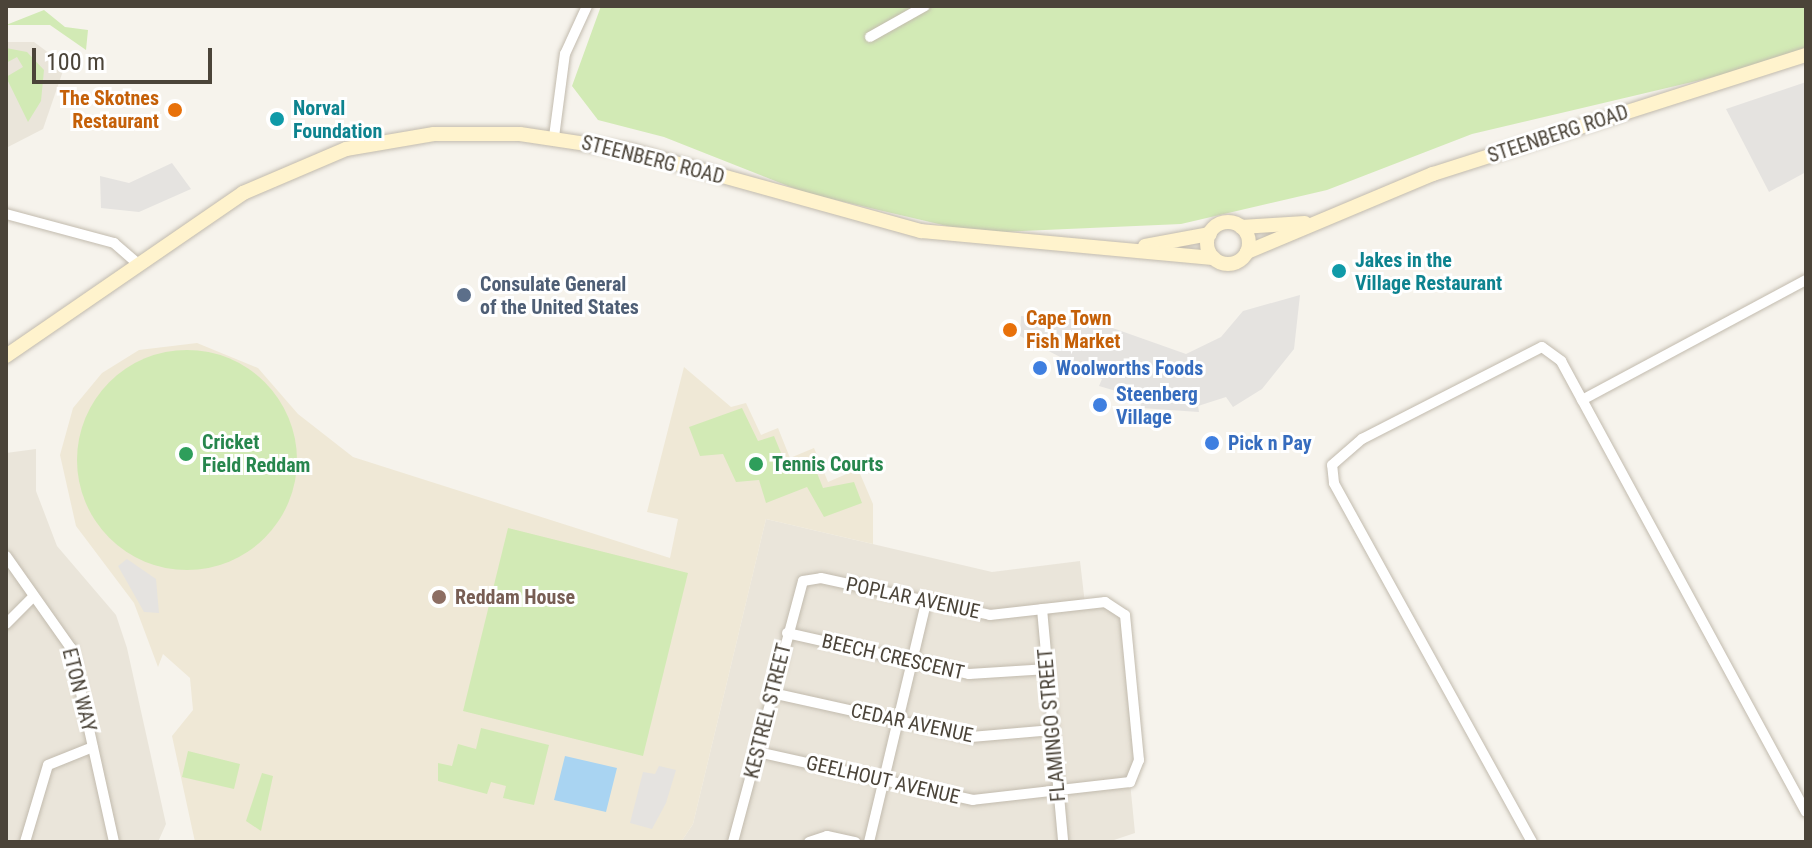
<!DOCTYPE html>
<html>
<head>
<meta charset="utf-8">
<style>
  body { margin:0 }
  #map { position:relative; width:1812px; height:848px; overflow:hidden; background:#f6f3ec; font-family:"Roboto Condensed",sans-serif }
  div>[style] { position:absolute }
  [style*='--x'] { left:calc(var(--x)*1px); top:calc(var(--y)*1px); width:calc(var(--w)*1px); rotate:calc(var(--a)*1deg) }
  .residential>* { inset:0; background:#eae5da }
  .education>* { inset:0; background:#efe8d6 }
  .green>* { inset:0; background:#d2eab5 }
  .round { border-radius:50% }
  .parking>* { inset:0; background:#e5e3e0 }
  .water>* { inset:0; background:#a9d4f2 }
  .roads { filter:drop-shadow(0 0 2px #c2bbae) drop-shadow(0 0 2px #c2bbae) }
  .street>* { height:10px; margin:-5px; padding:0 5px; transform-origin:5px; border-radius:5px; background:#fff }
  .secondary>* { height:14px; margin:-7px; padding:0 7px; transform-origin:7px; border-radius:7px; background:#fff3cd }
  .secondary>.ring { margin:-7px; padding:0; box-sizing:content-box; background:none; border:14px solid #fff3cd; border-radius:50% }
  .dots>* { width:22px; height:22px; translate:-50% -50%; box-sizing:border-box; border:4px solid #fff; border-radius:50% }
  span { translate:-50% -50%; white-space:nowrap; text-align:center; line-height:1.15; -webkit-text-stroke:6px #fff; paint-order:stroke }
  .food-label { font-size:20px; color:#c56008; font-weight:700 }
  .right { translate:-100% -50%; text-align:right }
  .left { translate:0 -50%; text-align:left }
  .culture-label { font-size:20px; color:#0d838f; font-weight:700 }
  .street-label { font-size:20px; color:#4b4439 }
  .service-label { font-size:20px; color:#4e5e75; font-weight:700 }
  .shop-label { font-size:20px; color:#366cbe; font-weight:700 }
  .leisure-label { font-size:20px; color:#27864d; font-weight:700 }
  .education-label { font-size:20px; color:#785e54; font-weight:700 }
  .frame { position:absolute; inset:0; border:8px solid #4b4439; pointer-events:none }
  .scale { position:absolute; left:32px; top:48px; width:180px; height:36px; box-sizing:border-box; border:4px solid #4b4439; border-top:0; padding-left:10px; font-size:24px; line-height:28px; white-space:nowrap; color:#4b4439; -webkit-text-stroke:6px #fff; paint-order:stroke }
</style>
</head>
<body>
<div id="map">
  <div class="residential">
    <i style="clip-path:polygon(6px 42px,34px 42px,65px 65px,43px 129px,6px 148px)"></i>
    <i style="clip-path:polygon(36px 449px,36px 491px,57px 546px,116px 615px,127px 648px,166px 824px,158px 842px,6px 842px,6px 453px)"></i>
    <i style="clip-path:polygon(766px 519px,992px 572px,1080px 561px,1085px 604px,1122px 609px,1139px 760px,1130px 782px,1135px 833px,1108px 842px,681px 842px,693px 824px)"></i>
  </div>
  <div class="education">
    <i style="clip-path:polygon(197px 343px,258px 368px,298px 414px,353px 457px,670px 558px,678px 519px,647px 512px,684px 367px,731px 407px,746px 403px,761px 435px,778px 428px,790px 458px,814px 448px,828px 482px,858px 469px,873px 504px,873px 544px,766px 519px,693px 824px,681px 842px,195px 842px,172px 736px,193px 710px,190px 678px,163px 654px,158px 667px,134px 603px,76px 526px,60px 455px,73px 408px,102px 373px,139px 350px)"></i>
  </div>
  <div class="green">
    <i style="clip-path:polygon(601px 6px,1806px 6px,1806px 55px,1472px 134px,1327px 190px,1181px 224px,977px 233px,806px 193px,664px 137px,598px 120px,572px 86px)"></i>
    <i style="clip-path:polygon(44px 10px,65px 27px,88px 30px,86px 50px,50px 25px,6px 25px)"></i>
    <i style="clip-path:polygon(6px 48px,27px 52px,44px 70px,41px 101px,28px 122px,6px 77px,23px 67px,17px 57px,6px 63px)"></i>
    <i class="round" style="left:77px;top:350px;width:220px;height:220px"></i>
    <i style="clip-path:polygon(742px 408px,758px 441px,774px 436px,786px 465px,811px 458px,823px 488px,854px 482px,862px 503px,824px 517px,807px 487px,766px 503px,759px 480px,736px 482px,723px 454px,700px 456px,689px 427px)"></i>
    <i style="clip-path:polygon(508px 528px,688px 573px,643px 756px,463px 711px)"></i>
    <i style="clip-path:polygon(481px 728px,549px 745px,534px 805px,503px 798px,506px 786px,491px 782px,487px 794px,438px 781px,438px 763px,452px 766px,458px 744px,476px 749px)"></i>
    <i style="clip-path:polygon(188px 751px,240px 764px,234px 789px,182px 777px)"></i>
    <i style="clip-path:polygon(262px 773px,273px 776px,261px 831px,246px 821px)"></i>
  </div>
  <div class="parking">
    <i style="clip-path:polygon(1806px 82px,1806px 172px,1769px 192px,1726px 109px)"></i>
    <i style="clip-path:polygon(172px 163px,191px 189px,139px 212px,101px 208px,100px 176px,129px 183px)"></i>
    <i style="clip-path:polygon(1300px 295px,1294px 349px,1262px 389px,1233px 407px,1226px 397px,1198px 406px,1199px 412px,1141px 408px,1140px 398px,1099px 386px,1102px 379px,1020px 336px,1021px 316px,1090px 320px,1186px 354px,1221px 337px,1243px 311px)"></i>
    <i style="clip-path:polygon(127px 559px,156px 579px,159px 613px,144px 612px,118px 566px)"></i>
    <i style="clip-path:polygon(659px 766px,676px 770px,666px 803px,652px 829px,630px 823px,643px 772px,655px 774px)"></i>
  </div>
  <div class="water">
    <i style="clip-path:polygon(565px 756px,617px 768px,606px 812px,554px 800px)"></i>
  </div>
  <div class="roads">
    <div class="street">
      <i style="--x:870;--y:37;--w:63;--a:-29.4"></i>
      <i style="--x:554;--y:137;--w:84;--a:-82.5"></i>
      <i style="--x:565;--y:54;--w:53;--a:-65.4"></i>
      <i style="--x:6;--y:214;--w:112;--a:15"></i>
      <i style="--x:114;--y:243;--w:28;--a:41"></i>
      <i style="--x:1582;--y:400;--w:254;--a:-28.2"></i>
      <i style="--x:6;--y:556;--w:113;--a:54.8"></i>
      <i style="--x:71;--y:648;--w:199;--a:77.5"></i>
      <i style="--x:1042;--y:609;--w:234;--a:84.8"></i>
      <i style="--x:6;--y:624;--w:37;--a:-45"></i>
      <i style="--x:787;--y:633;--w:187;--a:12.7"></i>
      <i style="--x:969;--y:674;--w:79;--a:-3.6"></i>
      <i style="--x:772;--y:693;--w:204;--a:12.5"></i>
      <i style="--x:971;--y:737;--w:82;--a:-4.9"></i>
      <i style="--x:25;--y:842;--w:80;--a:-73.4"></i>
      <i style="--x:48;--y:765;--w:48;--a:-21.8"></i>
      <i style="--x:733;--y:842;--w:270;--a:-75"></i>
      <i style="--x:803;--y:581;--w:18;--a:-9"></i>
      <i style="--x:821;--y:578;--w:173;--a:12.3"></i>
      <i style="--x:990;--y:615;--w:116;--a:-6.4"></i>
      <i style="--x:1105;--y:602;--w:24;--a:33"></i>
      <i style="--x:1125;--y:615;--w:146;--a:84.5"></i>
      <i style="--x:1139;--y:760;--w:24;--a:112"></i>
      <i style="--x:1130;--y:782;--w:158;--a:173.5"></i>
      <i style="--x:973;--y:800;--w:220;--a:-167.4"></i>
      <i style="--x:809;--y:842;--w:19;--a:-18"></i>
      <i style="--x:827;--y:836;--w:29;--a:12"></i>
      <i style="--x:869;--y:842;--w:246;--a:-76.6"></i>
      <i style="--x:1532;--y:842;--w:410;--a:-118.9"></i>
      <i style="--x:1334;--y:483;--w:18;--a:-96"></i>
      <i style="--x:1332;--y:465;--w:40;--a:-41"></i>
      <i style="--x:1362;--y:439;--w:202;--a:-27.1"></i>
      <i style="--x:1542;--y:347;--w:24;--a:36"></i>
      <i style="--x:1561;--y:361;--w:513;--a:61.49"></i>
    </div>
    <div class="secondary">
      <i class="ring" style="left:1207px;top:222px;width:28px;height:28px"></i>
      <i style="--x:1241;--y:227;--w:64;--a:-3.6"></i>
      <i style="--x:1145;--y:246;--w:66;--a:-10.5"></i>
      <i style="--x:1247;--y:252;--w:202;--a:-22.8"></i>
      <i style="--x:1433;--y:174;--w:392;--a:-17.7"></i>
      <i style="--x:6;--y:356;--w:288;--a:-34.5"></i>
      <i style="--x:243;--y:193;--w:112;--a:-23.1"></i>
      <i style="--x:346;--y:149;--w:89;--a:-9.7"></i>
      <i style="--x:434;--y:134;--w:86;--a:0"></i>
      <i style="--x:520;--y:134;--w:113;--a:8.6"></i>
      <i style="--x:632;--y:151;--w:300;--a:15.5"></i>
      <i style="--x:921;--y:231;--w:294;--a:5.3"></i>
    </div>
  </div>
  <div class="dots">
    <i style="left:175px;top:110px;background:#e8710a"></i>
    <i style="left:277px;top:119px;background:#0f9aa8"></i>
    <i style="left:1339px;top:271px;background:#0f9aa8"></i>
    <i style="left:464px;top:295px;background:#5c6f8a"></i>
    <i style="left:1010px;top:330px;background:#e8710a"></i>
    <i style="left:1040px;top:368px;background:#3f7fe0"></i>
    <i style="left:1100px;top:405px;background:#3f7fe0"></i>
    <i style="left:1212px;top:443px;background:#3f7fe0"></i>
    <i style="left:186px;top:454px;background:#2e9e5b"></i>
    <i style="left:756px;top:464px;background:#2e9e5b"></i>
    <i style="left:439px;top:597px;background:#8d6e63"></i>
  </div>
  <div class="food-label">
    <span class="right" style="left:159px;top:110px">The Skotnes<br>Restaurant</span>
    <span class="left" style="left:1026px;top:330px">Cape Town<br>Fish Market</span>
  </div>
  <div class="culture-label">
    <span class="left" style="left:293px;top:120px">Norval<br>Foundation</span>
    <span class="left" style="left:1355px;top:272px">Jakes in the<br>Village Restaurant</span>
  </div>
  <div class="street-label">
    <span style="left:1558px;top:134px;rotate:-18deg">STEENBERG ROAD</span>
    <span style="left:653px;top:160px;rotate:14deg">STEENBERG ROAD</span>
    <span style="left:913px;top:598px;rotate:12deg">POPLAR AVENUE</span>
    <span style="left:893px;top:657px;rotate:13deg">BEECH CRESCENT</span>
    <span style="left:79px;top:690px;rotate:76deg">ETON WAY</span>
    <span style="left:768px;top:711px;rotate:-76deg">KESTREL STREET</span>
    <span style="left:912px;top:723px;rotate:12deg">CEDAR AVENUE</span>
    <span style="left:1052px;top:725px;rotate:-95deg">FLAMINGO STREET</span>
    <span style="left:883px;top:780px;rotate:13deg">GEELHOUT AVENUE</span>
  </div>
  <div class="service-label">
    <span class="left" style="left:480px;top:296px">Consulate General<br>of the United States</span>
  </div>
  <div class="shop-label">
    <span class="left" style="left:1056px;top:368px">Woolworths Foods</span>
    <span class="left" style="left:1116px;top:406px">Steenberg<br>Village</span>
    <span class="left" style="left:1228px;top:443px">Pick n Pay</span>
  </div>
  <div class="leisure-label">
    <span class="left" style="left:202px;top:454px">Cricket<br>Field Reddam</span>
    <span class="left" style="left:772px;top:464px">Tennis Courts</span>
  </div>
  <div class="education-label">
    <span class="left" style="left:455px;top:597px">Reddam House</span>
  </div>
  <div class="frame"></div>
  <div class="scale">100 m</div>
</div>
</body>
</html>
